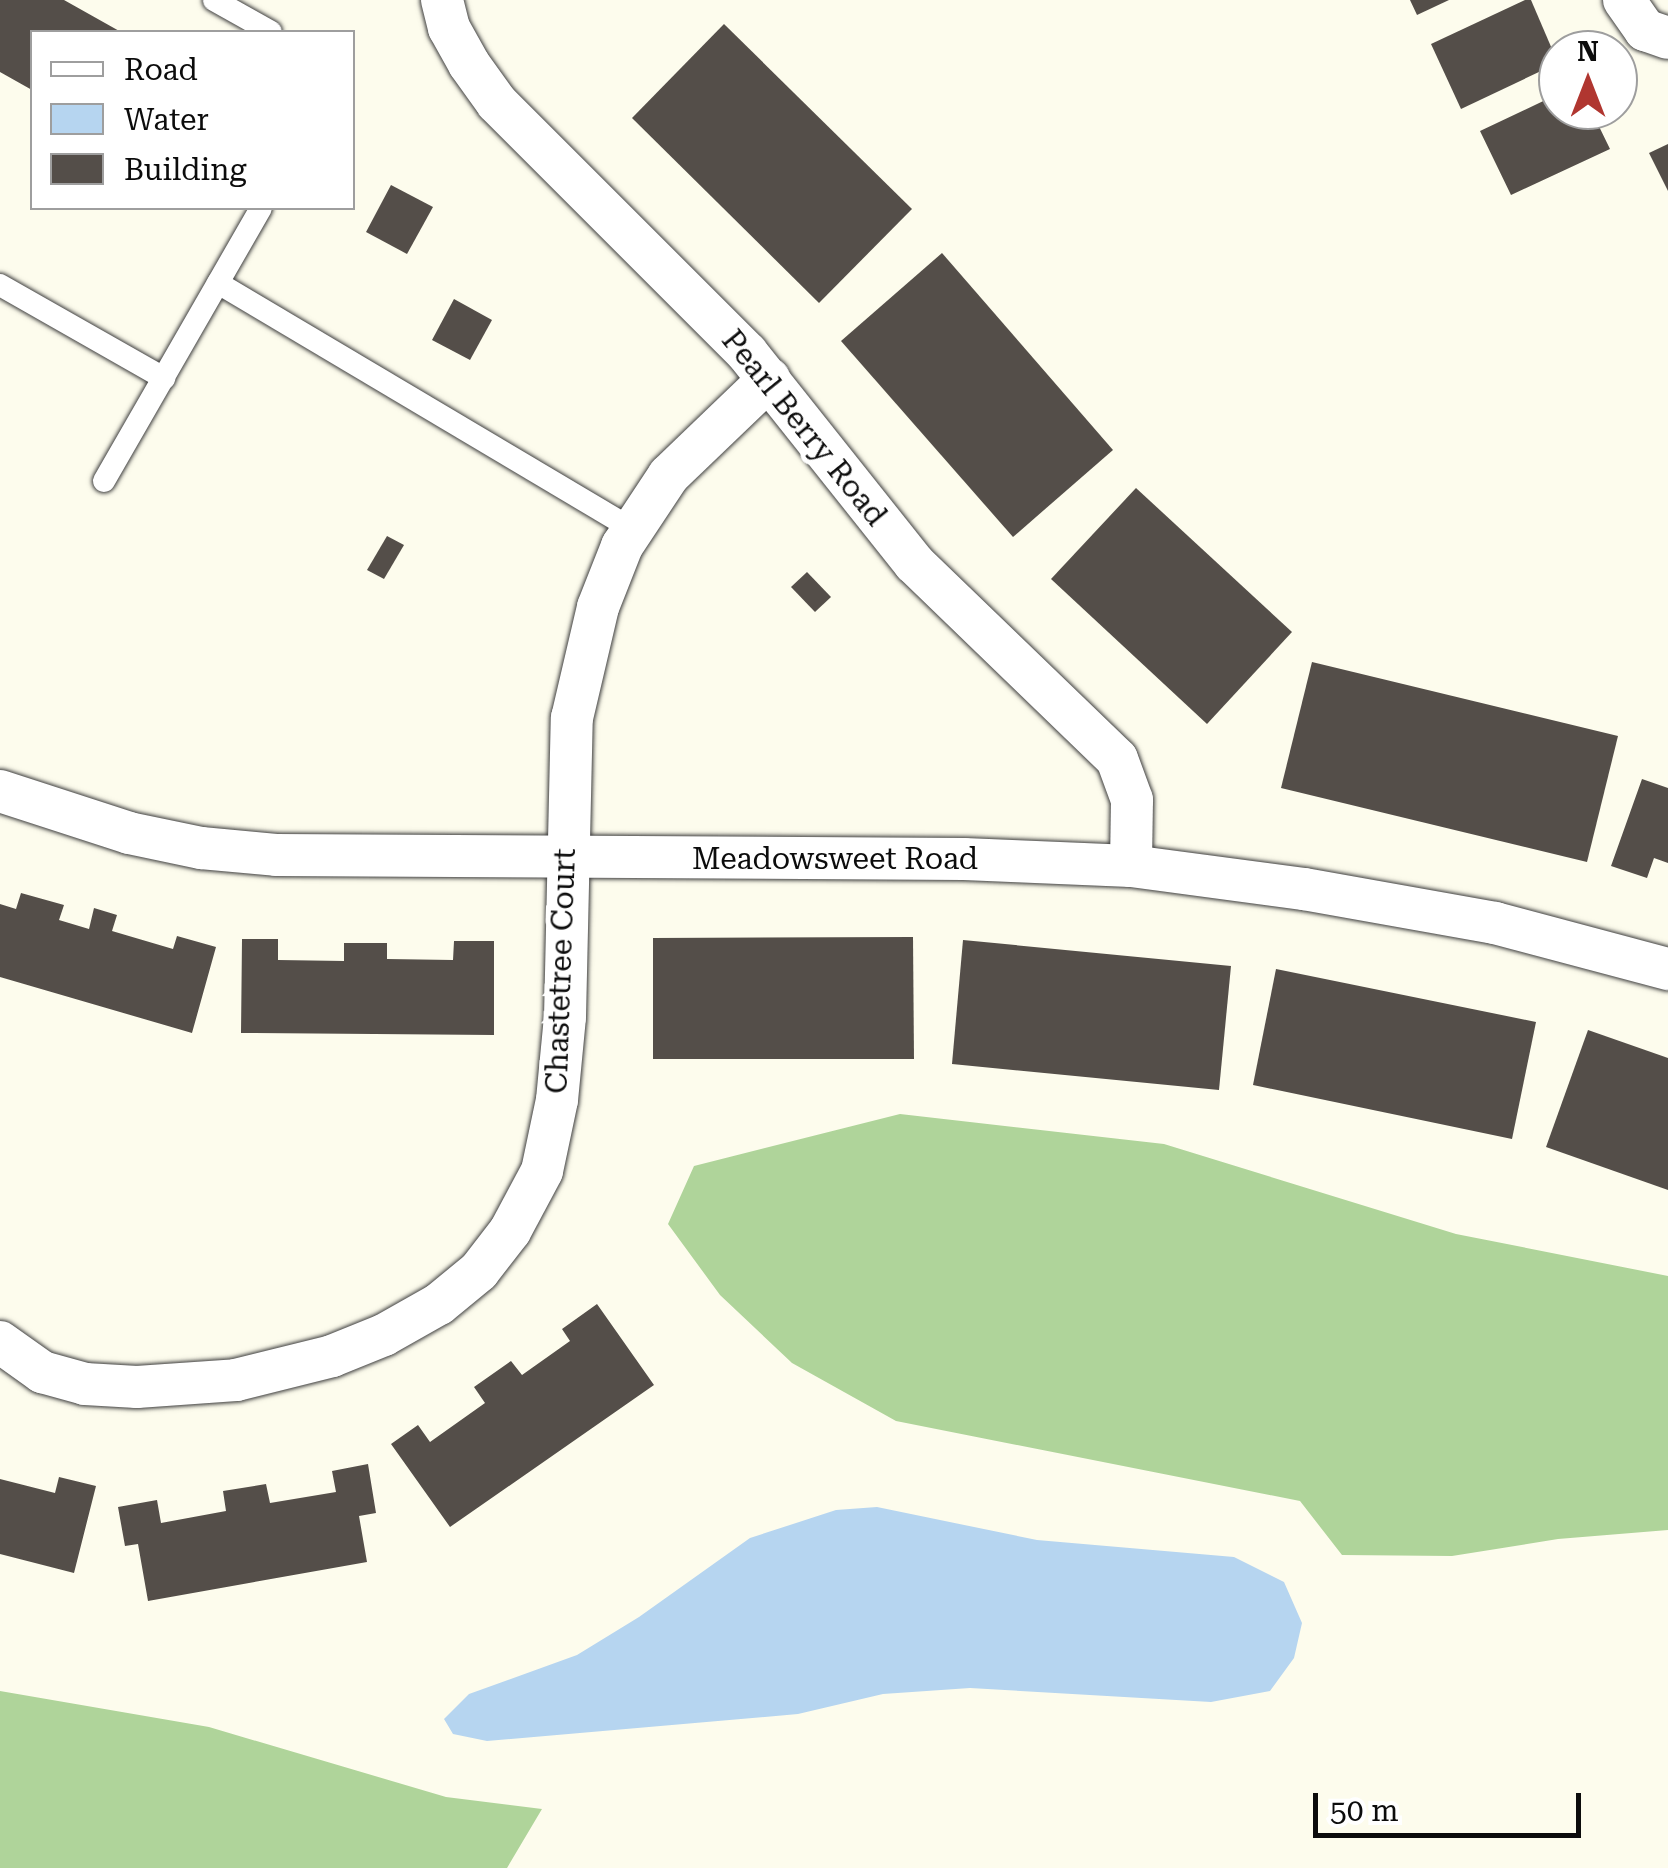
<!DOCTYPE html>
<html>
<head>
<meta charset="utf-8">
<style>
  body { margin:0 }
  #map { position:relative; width:1668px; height:1868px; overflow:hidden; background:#fdfced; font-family:"Roboto Serif",serif }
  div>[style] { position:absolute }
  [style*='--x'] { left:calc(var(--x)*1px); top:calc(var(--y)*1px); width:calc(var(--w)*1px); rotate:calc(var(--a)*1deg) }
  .forest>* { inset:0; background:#afd49a }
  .water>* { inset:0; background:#b6d5f0 }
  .building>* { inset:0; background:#544e49 }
  .roads { filter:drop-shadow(0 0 2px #3f3f3f) drop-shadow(0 0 2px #3f3f3f) }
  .lane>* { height:22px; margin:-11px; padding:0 11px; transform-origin:11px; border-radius:11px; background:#fff }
  .street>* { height:42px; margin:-21px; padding:0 21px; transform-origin:21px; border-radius:21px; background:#fff }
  span { translate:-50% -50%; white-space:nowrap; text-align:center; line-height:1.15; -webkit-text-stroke:10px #fff; paint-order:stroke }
  .street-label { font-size:30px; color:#0c0c0c }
  .legend { position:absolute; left:30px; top:30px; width:325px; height:180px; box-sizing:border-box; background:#fff; border:2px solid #9e9e9e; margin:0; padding:12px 18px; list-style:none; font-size:30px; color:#0c0c0c }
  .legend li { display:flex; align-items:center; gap:20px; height:50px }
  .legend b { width:50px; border:2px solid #9e9e9e }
  .north { position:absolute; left:1538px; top:30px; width:100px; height:100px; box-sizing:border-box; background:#fff; border:2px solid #9e9e9e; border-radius:50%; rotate:0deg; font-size:28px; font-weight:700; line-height:40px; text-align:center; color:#0c0c0c }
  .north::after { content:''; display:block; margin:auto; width:35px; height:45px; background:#b03630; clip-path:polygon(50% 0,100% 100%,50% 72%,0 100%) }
  .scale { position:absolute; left:1313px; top:1793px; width:268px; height:45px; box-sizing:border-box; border:5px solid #0c0c0c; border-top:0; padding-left:12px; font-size:30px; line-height:35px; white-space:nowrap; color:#0c0c0c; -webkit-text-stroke:8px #fff; paint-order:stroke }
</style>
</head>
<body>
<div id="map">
  <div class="forest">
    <i style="clip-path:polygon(900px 1114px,1164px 1144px,1456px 1234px,1668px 1276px,1668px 1530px,1558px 1539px,1452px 1556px,1342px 1555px,1300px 1501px,896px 1421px,792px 1363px,720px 1295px,668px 1224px,694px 1166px)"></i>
    <i style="clip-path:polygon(0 1691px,209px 1727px,446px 1797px,542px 1809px,507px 1868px,0 1868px)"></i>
  </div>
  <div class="water">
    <i style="clip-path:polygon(877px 1507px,1037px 1540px,1234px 1557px,1284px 1582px,1302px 1623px,1294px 1658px,1270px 1691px,1211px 1702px,970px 1688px,883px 1694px,798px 1714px,487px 1741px,453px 1734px,444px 1719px,469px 1694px,577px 1655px,639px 1617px,750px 1538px,836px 1510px)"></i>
  </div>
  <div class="building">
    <i style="clip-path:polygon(0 0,64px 0,121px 32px,32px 32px,32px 90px,0 72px)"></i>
    <i style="clip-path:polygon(1410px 0,1449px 0,1417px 15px)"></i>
    <i style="clip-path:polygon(1525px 0,1531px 0,1558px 63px,1461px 109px,1431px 44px)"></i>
    <i style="clip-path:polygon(724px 24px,912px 209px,819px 303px,632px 118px)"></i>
    <i style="clip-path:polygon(1558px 94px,1558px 110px,1591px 110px,1610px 149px,1511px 195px,1480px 131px)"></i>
    <i style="clip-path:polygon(1668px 144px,1668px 191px,1649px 153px)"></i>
    <i style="clip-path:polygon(391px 185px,433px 207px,407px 254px,366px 232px)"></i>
    <i style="clip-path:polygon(942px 253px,1113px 450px,1013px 537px,841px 341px)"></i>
    <i style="clip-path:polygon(454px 299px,492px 320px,470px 360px,432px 340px)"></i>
    <i style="clip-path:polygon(1136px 488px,1292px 632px,1207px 724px,1051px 579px)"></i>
    <i style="clip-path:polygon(387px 536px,404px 545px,384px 579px,367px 570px)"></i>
    <i style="clip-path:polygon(807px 572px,831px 597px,815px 612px,791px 587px)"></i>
    <i style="clip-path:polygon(1312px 662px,1618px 736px,1587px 862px,1281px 788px)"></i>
    <i style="clip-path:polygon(1642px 779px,1668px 788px,1668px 863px,1654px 858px,1647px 878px,1611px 866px)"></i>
    <i style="clip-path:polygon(21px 893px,64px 905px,59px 920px,89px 929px,94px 908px,117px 915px,112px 931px,173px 949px,177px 936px,216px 947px,192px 1033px,0 977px,0 904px,16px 909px)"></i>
    <i style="clip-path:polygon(913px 937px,914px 1059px,653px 1059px,653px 938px)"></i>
    <i style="clip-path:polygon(242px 939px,278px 939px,278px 960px,344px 961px,344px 943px,387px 943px,387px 959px,453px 960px,454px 941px,494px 941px,494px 1035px,241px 1033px)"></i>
    <i style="clip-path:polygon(963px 940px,1231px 966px,1219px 1090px,952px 1064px)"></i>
    <i style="clip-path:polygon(1276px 969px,1536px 1022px,1512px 1139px,1253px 1085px)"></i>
    <i style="clip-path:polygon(1588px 1030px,1668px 1058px,1668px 1190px,1546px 1147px)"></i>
    <i style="clip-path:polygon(597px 1304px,654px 1385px,450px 1527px,391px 1444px,418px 1425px,430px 1442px,485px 1403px,474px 1387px,511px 1361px,522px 1375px,570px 1341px,562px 1329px)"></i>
    <i style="clip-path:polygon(368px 1464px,376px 1513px,359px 1516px,367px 1562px,148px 1601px,138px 1544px,125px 1546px,118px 1507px,157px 1500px,161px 1523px,226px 1511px,223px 1491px,266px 1484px,270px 1503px,336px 1492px,332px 1471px)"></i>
    <i style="clip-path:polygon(59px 1477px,96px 1486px,74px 1573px,0 1554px,0 1479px,55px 1493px)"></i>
  </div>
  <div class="roads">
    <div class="lane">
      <i style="--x:214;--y:0;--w:65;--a:29.3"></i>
      <i style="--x:218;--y:283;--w:482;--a:30.7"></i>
      <i style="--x:0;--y:285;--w:189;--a:29.6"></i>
      <i style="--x:104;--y:481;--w:315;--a:-60.1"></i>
    </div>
    <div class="street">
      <i style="--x:442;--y:0;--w:29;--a:76"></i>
      <i style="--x:449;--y:28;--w:41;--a:60.9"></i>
      <i style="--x:469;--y:64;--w:48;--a:54.3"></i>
      <i style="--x:497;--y:103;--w:354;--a:45"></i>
      <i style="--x:747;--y:353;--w:268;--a:51.5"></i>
      <i style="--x:914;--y:563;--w:282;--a:44"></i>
      <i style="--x:1117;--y:759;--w:44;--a:69.9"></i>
      <i style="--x:1132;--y:800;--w:66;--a:90.9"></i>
      <i style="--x:1624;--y:0;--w:37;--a:55"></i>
      <i style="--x:1645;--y:30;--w:24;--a:19"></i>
      <i style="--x:0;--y:791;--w:136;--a:18"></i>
      <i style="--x:129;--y:833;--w:74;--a:11.8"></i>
      <i style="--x:201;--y:848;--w:75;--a:5.3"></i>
      <i style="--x:276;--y:855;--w:688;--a:0.33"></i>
      <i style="--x:964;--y:859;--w:167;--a:2.4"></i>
      <i style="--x:1131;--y:866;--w:175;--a:7.6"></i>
      <i style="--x:1304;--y:889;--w:194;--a:10.1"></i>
      <i style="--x:1495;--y:923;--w:179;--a:14.9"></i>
      <i style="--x:0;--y:1342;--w:52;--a:35.5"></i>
      <i style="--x:42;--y:1372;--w:45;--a:15.6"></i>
      <i style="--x:85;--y:1384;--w:52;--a:3.3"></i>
      <i style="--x:137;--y:1387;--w:99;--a:-4"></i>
      <i style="--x:236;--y:1380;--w:99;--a:-14"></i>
      <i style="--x:332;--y:1356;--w:56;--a:-22"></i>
      <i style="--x:384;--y:1335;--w:63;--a:-29.4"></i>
      <i style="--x:439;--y:1304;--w:52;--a:-39.5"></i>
      <i style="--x:479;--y:1271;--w:51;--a:-52.2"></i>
      <i style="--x:510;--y:1231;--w:68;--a:-61.9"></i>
      <i style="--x:542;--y:1171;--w:73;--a:-78.1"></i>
      <i style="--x:557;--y:1100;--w:83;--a:-84.5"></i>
      <i style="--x:565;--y:1017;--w:299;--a:-88.7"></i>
      <i style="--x:572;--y:718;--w:114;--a:-76.8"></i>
      <i style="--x:598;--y:607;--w:66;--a:-68.5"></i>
      <i style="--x:622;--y:546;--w:85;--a:-56.5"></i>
      <i style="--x:669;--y:475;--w:139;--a:-43.8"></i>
    </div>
  </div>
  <div class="street-label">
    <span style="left:804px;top:428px;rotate:51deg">Pearl Berry Road</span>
    <span style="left:835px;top:859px">Meadowsweet Road</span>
    <span style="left:561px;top:971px;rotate:-88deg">Chastetree Court</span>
  </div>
  <ul class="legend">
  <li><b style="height:12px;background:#fff"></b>Road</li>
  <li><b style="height:28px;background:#b6d5f0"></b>Water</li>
  <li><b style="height:28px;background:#544e49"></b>Building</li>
  </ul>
  <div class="north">N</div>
  <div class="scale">50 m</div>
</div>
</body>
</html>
